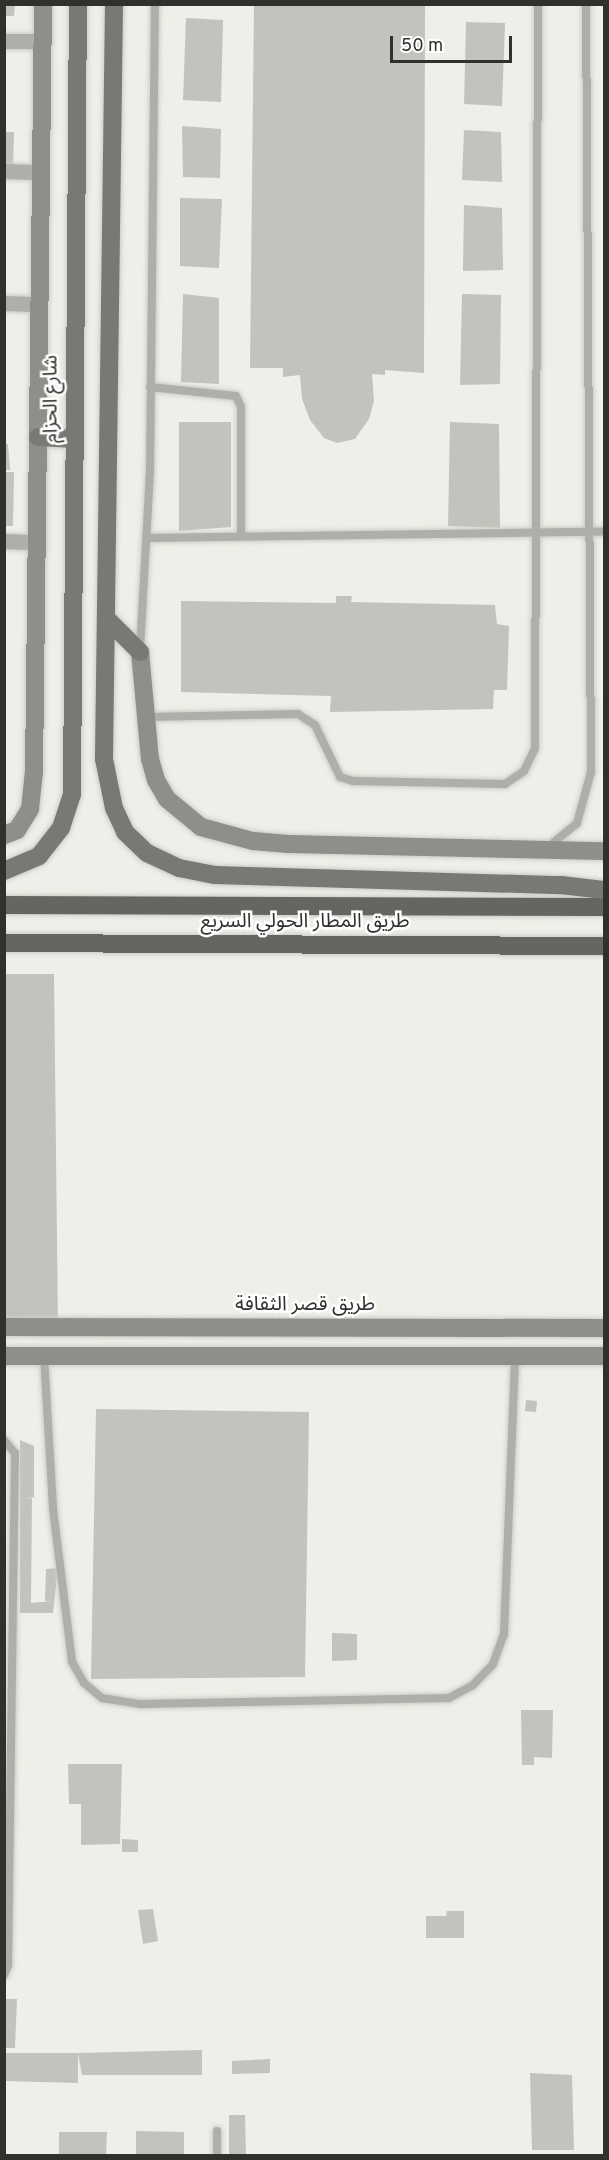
<!DOCTYPE html>
<html>
<head>
<meta charset="utf-8">
<style>
  body { margin:0 }
  #map { position:relative; width:609px; height:2160px; overflow:hidden; background:#efeee8; font-family:Overpass,"Noto Sans Arabic",sans-serif }
  div>[style] { position:absolute }
  [style*='--x'] { left:calc(var(--x)*1px); top:calc(var(--y)*1px); width:calc(var(--w)*1px); rotate:calc(var(--a)*1deg) }
  .building>* { inset:0; background:#c3c2bc }
  .roads { filter:drop-shadow(0 0 2px #cdccc7) drop-shadow(0 0 2px #cdccc7) }
  .lane>* { height:8px; margin:-4px; padding:0 4px; transform-origin:4px; border-radius:4px; background:#aeaeab }
  .street>* { height:15px; margin:-7.5px; padding:0 7.5px; transform-origin:7.5px; border-radius:7.5px; background:#aeaeab }
  .secondary>* { height:18px; margin:-9px; padding:0 9px; transform-origin:9px; border-radius:9px; background:#8f8e8b }
  .primary>* { height:18px; margin:-9px; padding:0 9px; transform-origin:9px; border-radius:9px; background:#797874 }
  .highway>* { height:18px; margin:-9px; padding:0 9px; transform-origin:9px; border-radius:9px; background:#666560 }
  span { translate:-50% -50%; white-space:nowrap; text-align:center; line-height:1.15; -webkit-text-stroke:5px #fff; paint-order:stroke }
  .street-label { font-size:20px; color:#31302e }
  .frame { position:absolute; inset:0; border:6px solid #31302e; pointer-events:none }
  .scale { position:absolute; left:390px; top:36px; width:122px; height:27px; box-sizing:border-box; border:3px solid #31302e; border-top:0; padding-left:8px; font-size:18px; line-height:21px; white-space:nowrap; color:#31302e; -webkit-text-stroke:4px #fff; paint-order:stroke }
</style>
</head>
<body>
<div id="map">
  <div class="building">
    <i style="clip-path:polygon(4px 4px,15px 4px,14px 16px,4px 16px)"></i>
    <i style="clip-path:polygon(254px 5px,425px 5px,424px 373px,385px 370px,385px 375px,372px 374px,374px 401px,369px 419px,355px 439px,337px 443px,324px 438px,310px 420px,302px 399px,300px 375px,283px 377px,283px 368px,250px 368px)"></i>
    <i style="clip-path:polygon(186px 18px,223px 20px,221px 102px,183px 100px)"></i>
    <i style="clip-path:polygon(466px 22px,505px 23px,502px 106px,464px 104px)"></i>
    <i style="clip-path:polygon(182px 126px,221px 129px,220px 178px,183px 177px)"></i>
    <i style="clip-path:polygon(464px 130px,501px 132px,502px 182px,462px 180px)"></i>
    <i style="clip-path:polygon(4px 132px,14px 132px,13px 167px,4px 167px)"></i>
    <i style="clip-path:polygon(180px 198px,222px 199px,219px 268px,180px 266px)"></i>
    <i style="clip-path:polygon(464px 205px,502px 208px,503px 270px,463px 271px)"></i>
    <i style="clip-path:polygon(183px 294px,219px 298px,219px 384px,181px 382px)"></i>
    <i style="clip-path:polygon(462px 294px,501px 295px,500px 384px,460px 385px)"></i>
    <i style="clip-path:polygon(179px 422px,231px 422px,231px 527px,179px 531px)"></i>
    <i style="clip-path:polygon(450px 422px,499px 424px,500px 528px,448px 526px)"></i>
    <i style="clip-path:polygon(4px 444px,8px 444px,10px 470px,4px 470px)"></i>
    <i style="clip-path:polygon(4px 472px,14px 472px,13px 526px,4px 526px)"></i>
    <i style="clip-path:polygon(336px 596px,352px 596px,351px 602px,495px 605px,497px 624px,509px 626px,507px 690px,494px 690px,493px 709px,330px 712px,331px 696px,181px 692px,181px 601px,336px 603px)"></i>
    <i style="clip-path:polygon(4px 974px,54px 974px,58px 1327px,4px 1326px)"></i>
    <i style="clip-path:polygon(526px 1400px,537px 1401px,536px 1412px,525px 1411px)"></i>
    <i style="clip-path:polygon(96px 1409px,309px 1412px,305px 1677px,91px 1679px)"></i>
    <i style="clip-path:polygon(20px 1440px,34px 1446px,34px 1497px,25px 1499px,32px 1498px,31px 1603px,53px 1601px,45px 1601px,46px 1569px,58px 1568px,53px 1613px,20px 1613px)"></i>
    <i style="clip-path:polygon(332px 1633px,357px 1634px,357px 1660px,332px 1661px)"></i>
    <i style="clip-path:polygon(521px 1710px,553px 1710px,552px 1758px,534px 1757px,534px 1765px,522px 1765px)"></i>
    <i style="clip-path:polygon(68px 1764px,122px 1764px,120px 1844px,81px 1845px,81px 1804px,69px 1804px)"></i>
    <i style="clip-path:polygon(122px 1839px,138px 1840px,138px 1852px,122px 1852px)"></i>
    <i style="clip-path:polygon(153px 1909px,158px 1941px,143px 1944px,138px 1910px)"></i>
    <i style="clip-path:polygon(447px 1911px,464px 1911px,464px 1938px,426px 1938px,426px 1916px,446px 1916px)"></i>
    <i style="clip-path:polygon(4px 1999px,17px 1999px,15px 2048px,4px 2048px)"></i>
    <i style="clip-path:polygon(202px 2050px,202px 2075px,82px 2075px,78px 2053px)"></i>
    <i style="clip-path:polygon(4px 2053px,78px 2053px,78px 2083px,4px 2081px)"></i>
    <i style="clip-path:polygon(270px 2059px,270px 2073px,232px 2074px,232px 2061px)"></i>
    <i style="clip-path:polygon(530px 2073px,572px 2075px,574px 2150px,532px 2150px)"></i>
    <i style="clip-path:polygon(229px 2115px,245px 2115px,246px 2156px,229px 2156px)"></i>
    <i style="clip-path:polygon(136px 2131px,184px 2132px,184px 2156px,136px 2156px)"></i>
    <i style="clip-path:polygon(59px 2132px,107px 2132px,106px 2156px,59px 2156px)"></i>
  </div>
  <div class="roads">
    <div class="lane">
      <i style="--x:150;--y:387;--w:86;--a:6"></i>
      <i style="--x:236;--y:396;--w:12;--a:66"></i>
      <i style="--x:241;--y:407;--w:128;--a:90"></i>
      <i style="--x:147;--y:538;--w:457;--a:-0.8"></i>
      <i style="--x:140;--y:650;--w:177;--a:-86.8"></i>
      <i style="--x:150;--y:473;--w:469;--a:-89.4"></i>
      <i style="--x:146;--y:717;--w:152;--a:-1.1"></i>
      <i style="--x:298;--y:714;--w:20;--a:33"></i>
      <i style="--x:315;--y:725;--w:58;--a:64.3"></i>
      <i style="--x:340;--y:777;--w:14;--a:17"></i>
      <i style="--x:353;--y:781;--w:152;--a:1.1"></i>
      <i style="--x:505;--y:784;--w:23;--a:-34"></i>
      <i style="--x:524;--y:771;--w:25;--a:-64"></i>
      <i style="--x:535;--y:748;--w:744;--a:-89.77"></i>
      <i style="--x:549;--y:846;--w:36;--a:-39"></i>
      <i style="--x:577;--y:823;--w:53;--a:-74.6"></i>
      <i style="--x:591;--y:772;--w:768;--a:-90.37"></i>
      <i style="--x:44;--y:1356;--w:153;--a:86.6"></i>
      <i style="--x:53;--y:1509;--w:154;--a:82.9"></i>
      <i style="--x:72;--y:1662;--w:24;--a:60"></i>
      <i style="--x:84;--y:1683;--w:23;--a:40"></i>
      <i style="--x:102;--y:1698;--w:39;--a:9"></i>
      <i style="--x:141;--y:1704;--w:308;--a:-1.1"></i>
      <i style="--x:449;--y:1698;--w:27;--a:-28"></i>
      <i style="--x:473;--y:1685;--w:29;--a:-46"></i>
      <i style="--x:493;--y:1664;--w:32;--a:-70"></i>
      <i style="--x:504;--y:1634;--w:277;--a:-87.7"></i>
      <i style="--x:4;--y:1440;--w:17;--a:50"></i>
      <i style="--x:15;--y:1453;--w:512;--a:90.78"></i>
      <i style="--x:8;--y:1965;--w:11;--a:112"></i>
      <i style="--x:217;--y:2131;--w:25;--a:90"></i>
    </div>
    <div class="street">
      <i style="--x:4;--y:41;--w:39;--a:0"></i>
      <i style="--x:4;--y:171;--w:37;--a:2"></i>
      <i style="--x:4;--y:303;--w:36;--a:2"></i>
      <i style="--x:4;--y:541;--w:33;--a:2"></i>
    </div>
    <div class="secondary">
      <i style="--x:140;--y:652;--w:107;--a:84.7"></i>
      <i style="--x:150;--y:759;--w:22;--a:74"></i>
      <i style="--x:156;--y:780;--w:22;--a:60"></i>
      <i style="--x:167;--y:799;--w:44;--a:39.5"></i>
      <i style="--x:201;--y:827;--w:54;--a:15.1"></i>
      <i style="--x:253;--y:841;--w:35;--a:5"></i>
      <i style="--x:288;--y:844;--w:316;--a:1.3"></i>
      <i style="--x:4;--y:835;--w:14;--a:-21"></i>
      <i style="--x:17;--y:830;--w:25;--a:-58"></i>
      <i style="--x:30;--y:809;--w:36;--a:-84"></i>
      <i style="--x:34;--y:773;--w:769;--a:-89.33"></i>
      <i style="--x:4;--y:1327;--w:600;--a:0.1"></i>
      <i style="--x:4;--y:1356;--w:600;--a:0"></i>
    </div>
    <div class="primary">
      <i style="--x:114;--y:4;--w:755;--a:90.76"></i>
      <i style="--x:104;--y:759;--w:50;--a:78.5"></i>
      <i style="--x:114;--y:808;--w:26;--a:65"></i>
      <i style="--x:125;--y:832;--w:30;--a:44"></i>
      <i style="--x:147;--y:853;--w:35;--a:25"></i>
      <i style="--x:179;--y:868;--w:37;--a:11"></i>
      <i style="--x:215;--y:875;--w:346;--a:1.7"></i>
      <i style="--x:561;--y:885;--w:43;--a:6.6"></i>
      <i style="--x:38;--y:437;--w:37;--a:3"></i>
      <i style="--x:107;--y:619;--w:47;--a:45"></i>
      <i style="--x:4;--y:871;--w:38;--a:-23"></i>
      <i style="--x:39;--y:856;--w:36;--a:-52"></i>
      <i style="--x:61;--y:828;--w:35;--a:-72"></i>
      <i style="--x:72;--y:795;--w:791;--a:-89.57"></i>
    </div>
    <div class="highway">
      <i style="--x:4;--y:905;--w:600;--a:0.19"></i>
      <i style="--x:4;--y:943;--w:600;--a:0.29"></i>
    </div>
  </div>
  <div class="street-label">
    <span style="left:52px;top:399px;rotate:-90deg">شارع الحزام</span>
    <span style="left:305px;top:922px">طريق المطار الحولي السريع</span>
    <span style="left:305px;top:1305px">طريق قصر الثقافة</span>
  </div>
  <div class="frame"></div>
  <div class="scale">50 m</div>
</div>
</body>
</html>
